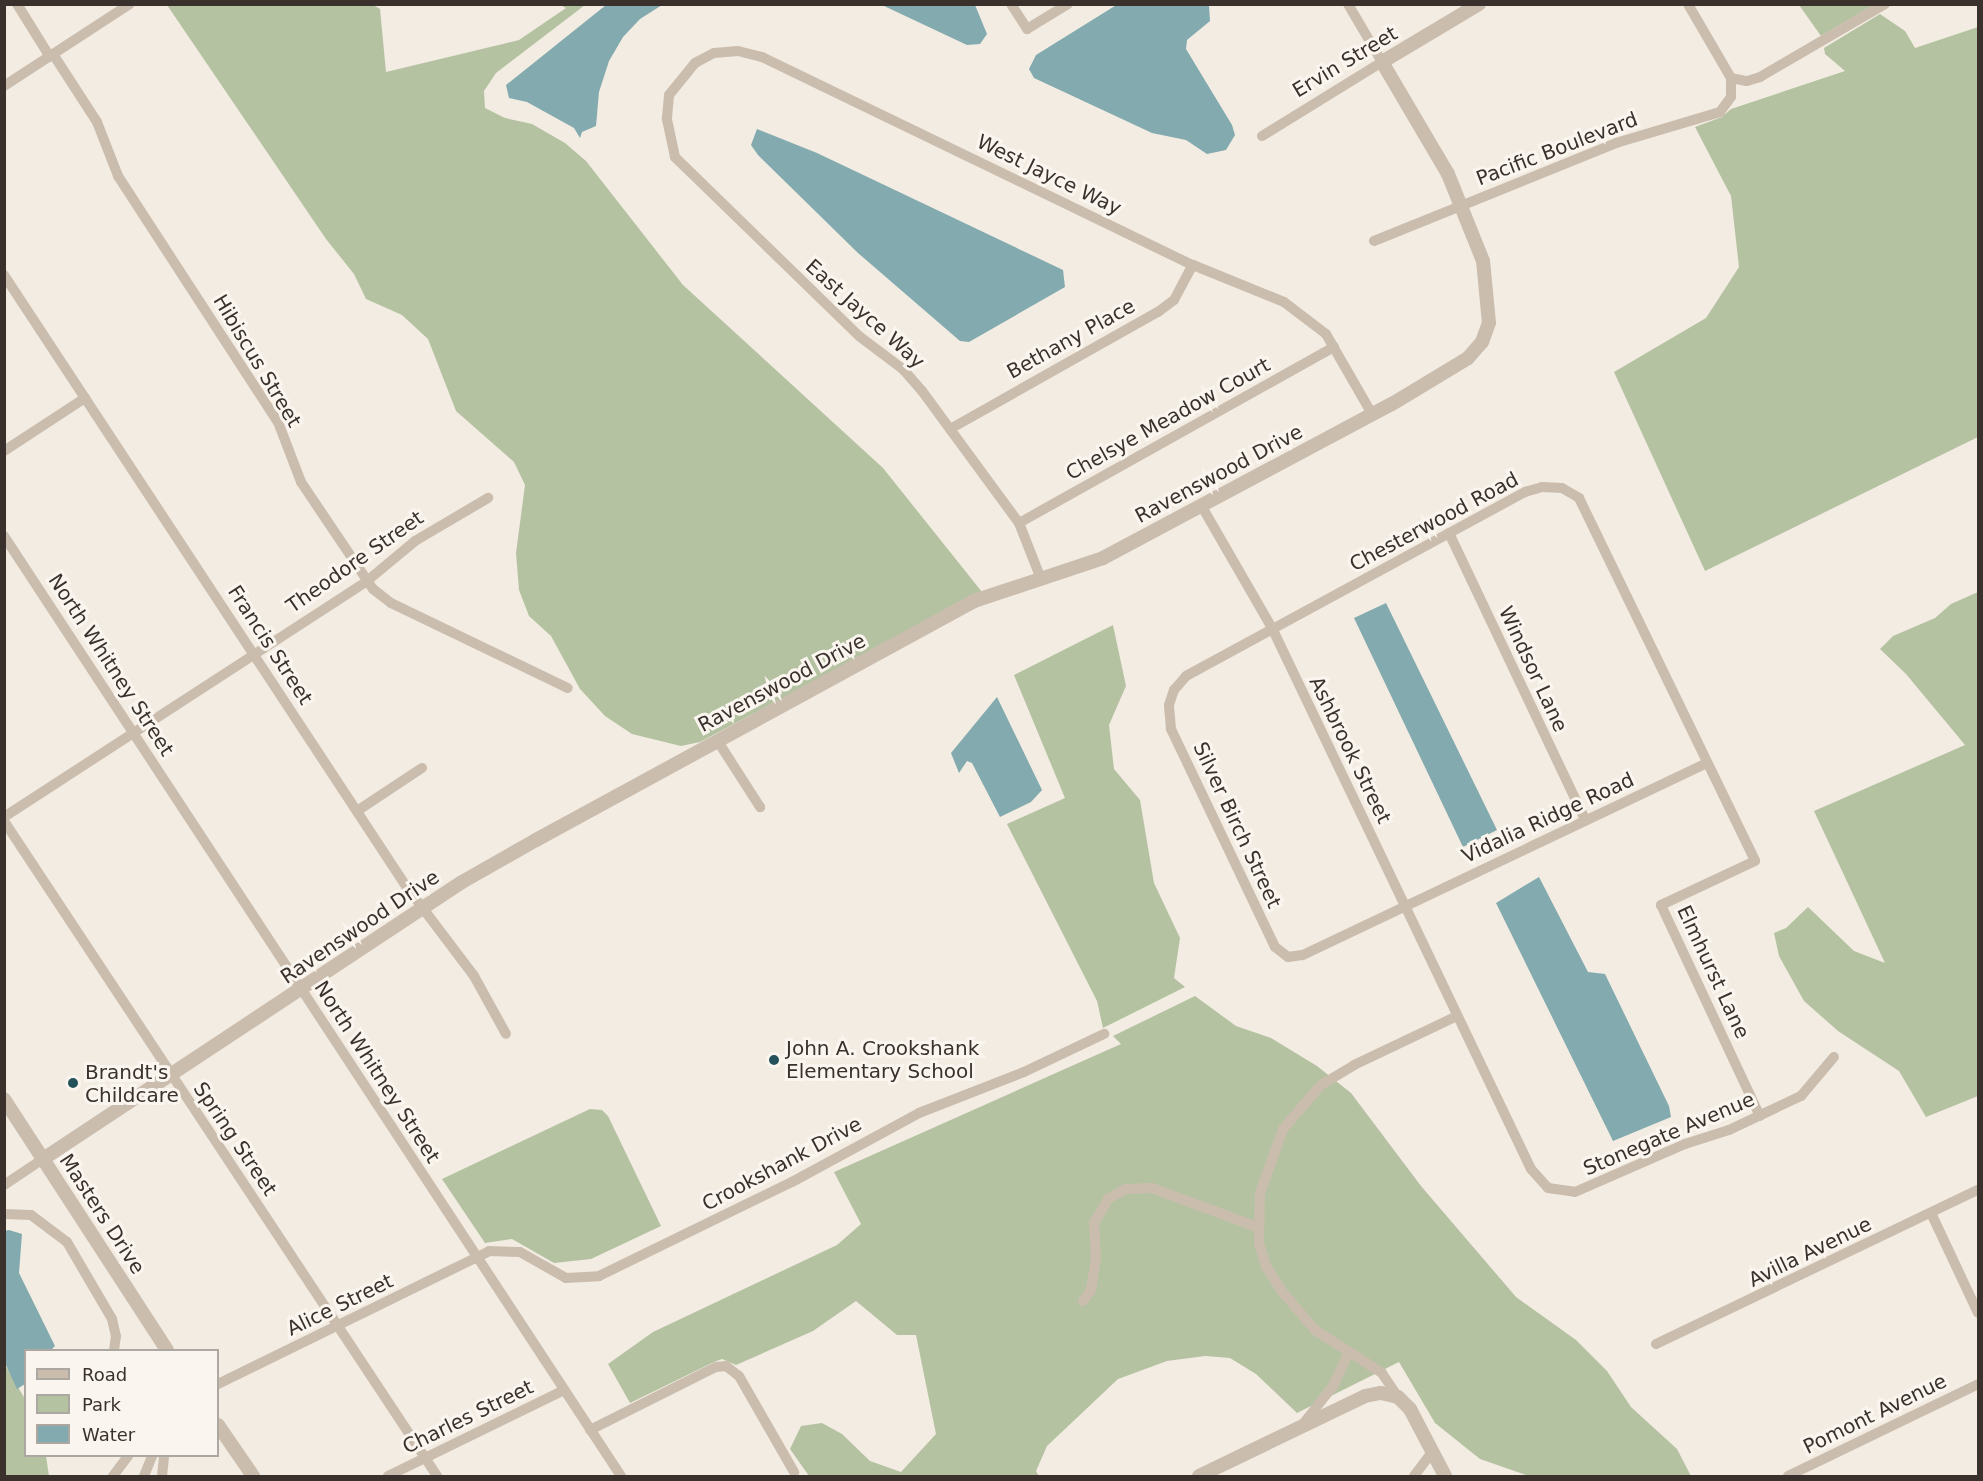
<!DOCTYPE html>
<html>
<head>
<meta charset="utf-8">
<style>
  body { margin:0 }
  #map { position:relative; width:1983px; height:1481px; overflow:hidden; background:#f3ece2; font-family:"DejaVu Sans",sans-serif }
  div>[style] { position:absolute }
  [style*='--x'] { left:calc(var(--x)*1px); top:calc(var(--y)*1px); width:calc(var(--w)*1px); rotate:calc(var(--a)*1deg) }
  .green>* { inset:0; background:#b5c2a2 }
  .water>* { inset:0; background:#82aaaf }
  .minor>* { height:10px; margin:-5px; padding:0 5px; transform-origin:5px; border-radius:5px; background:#cbbdae }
  .tertiary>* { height:14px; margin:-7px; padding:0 7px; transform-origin:7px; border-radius:7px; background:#cbbdae }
  .dots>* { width:16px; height:16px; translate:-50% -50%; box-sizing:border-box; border:3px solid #faf6ef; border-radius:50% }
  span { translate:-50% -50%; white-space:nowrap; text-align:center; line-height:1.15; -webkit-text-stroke:6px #faf6ef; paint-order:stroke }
  .street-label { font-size:20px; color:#3a312c }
  .poi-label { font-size:20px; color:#3a312c }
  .left { translate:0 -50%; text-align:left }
  .frame { position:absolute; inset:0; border:6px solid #3a312c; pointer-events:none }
  .legend { position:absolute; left:24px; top:1349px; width:195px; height:108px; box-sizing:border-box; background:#faf6ef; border:2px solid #ada7a1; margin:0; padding:8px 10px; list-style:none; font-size:18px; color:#3a312c }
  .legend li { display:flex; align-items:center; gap:12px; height:30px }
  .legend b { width:30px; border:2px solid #ada7a1 }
</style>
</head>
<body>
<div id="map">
  <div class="green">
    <i style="clip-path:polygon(167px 5px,373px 5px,380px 9px,386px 72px,519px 40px,566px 8px,560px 5px,585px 5px,496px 73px,484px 91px,485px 108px,505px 118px,532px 124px,565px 143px,586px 161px,683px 285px,883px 468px,982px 592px,700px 742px,681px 746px,632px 734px,605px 716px,580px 689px,551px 636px,529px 616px,519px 590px,516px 553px,525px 485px,514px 462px,456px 411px,428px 339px,402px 315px,366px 299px,354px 274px,326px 239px)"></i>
    <i style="clip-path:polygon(1799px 5px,1870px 4px,1872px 6px,1821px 36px)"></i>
    <i style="clip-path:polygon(1880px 14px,1905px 31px,1915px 48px,1978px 27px,1978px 437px,1705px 571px,1614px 372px,1706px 318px,1739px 267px,1731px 196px,1695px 127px,1722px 117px,1731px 109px,1845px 71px,1825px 54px,1824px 48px)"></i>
    <i style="clip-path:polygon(1978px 592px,1978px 1096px,1926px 1117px,1899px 1071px,1838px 1031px,1804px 1001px,1779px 956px,1774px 933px,1786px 928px,1808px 907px,1854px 951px,1885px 963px,1814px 811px,1965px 745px,1906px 674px,1880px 649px,1893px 636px,1935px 618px,1951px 604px)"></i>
    <i style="clip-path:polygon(1113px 625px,1126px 686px,1109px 725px,1114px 769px,1140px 800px,1154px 883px,1180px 938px,1174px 978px,1185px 987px,1103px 1028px,1097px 1001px,1007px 824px,1065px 798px,1014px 675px)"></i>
    <i style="clip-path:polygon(1195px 996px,1236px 1026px,1271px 1038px,1317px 1066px,1351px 1093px,1421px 1186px,1516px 1297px,1576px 1340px,1607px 1371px,1631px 1407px,1677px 1449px,1691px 1476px,1529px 1476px,1480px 1459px,1435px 1423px,1399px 1362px,1297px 1413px,1256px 1374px,1230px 1358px,1205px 1356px,1167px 1361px,1118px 1379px,1047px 1446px,1036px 1471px,1039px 1476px,809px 1476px,790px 1449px,801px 1426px,822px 1423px,842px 1434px,870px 1461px,901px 1472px,936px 1434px,916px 1335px,897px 1335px,856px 1301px,813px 1331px,736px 1365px,722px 1359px,714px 1362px,630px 1403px,608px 1364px,653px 1332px,837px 1245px,861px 1224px,834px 1172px,1121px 1044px,1113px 1036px)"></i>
    <i style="clip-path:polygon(590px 1109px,602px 1110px,608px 1116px,661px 1226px,591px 1259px,554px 1263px,512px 1239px,485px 1243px,442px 1179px)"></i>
    <i style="clip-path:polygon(4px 1363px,25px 1399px,26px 1456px,46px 1456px,49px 1476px,5px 1476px)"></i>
  </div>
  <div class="water">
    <i style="clip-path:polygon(1118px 4px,1209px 5px,1210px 21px,1187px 40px,1186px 49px,1232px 125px,1235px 135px,1226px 150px,1207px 154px,1186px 140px,1152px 133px,1034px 78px,1029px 69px,1036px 55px)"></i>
    <i style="clip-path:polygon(606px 5px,662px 5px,640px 19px,623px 37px,609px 61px,599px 92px,596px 126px,582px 132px,580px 138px,574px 128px,527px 102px,509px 98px,506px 85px)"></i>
    <i style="clip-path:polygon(882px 5px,975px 5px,987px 34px,980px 44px,967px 45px)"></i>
    <i style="clip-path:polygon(757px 129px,817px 153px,1063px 270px,1065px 287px,969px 342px,960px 341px,858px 253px,758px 155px,751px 145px)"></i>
    <i style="clip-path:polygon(1386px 603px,1497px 830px,1463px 847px,1354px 618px)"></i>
    <i style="clip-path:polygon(997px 697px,1042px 790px,1031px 802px,1000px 817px,972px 763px,967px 761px,959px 773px,951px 753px)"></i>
    <i style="clip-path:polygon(1539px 877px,1588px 972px,1605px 974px,1669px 1106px,1671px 1117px,1613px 1141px,1496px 903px)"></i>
    <i style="clip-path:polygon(9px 1230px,22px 1234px,19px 1273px,55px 1346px,51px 1350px,26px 1350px,25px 1384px,17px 1389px,5px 1363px,4px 1231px)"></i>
  </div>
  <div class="minor">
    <i style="--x:17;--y:4;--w:62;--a:58.1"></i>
    <i style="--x:1011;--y:4;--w:30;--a:57"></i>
    <i style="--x:1027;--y:29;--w:48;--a:-31.4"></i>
    <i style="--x:53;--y:54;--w:81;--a:57.1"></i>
    <i style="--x:97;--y:122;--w:58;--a:68.7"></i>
    <i style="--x:118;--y:176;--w:293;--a:57"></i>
    <i style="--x:278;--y:422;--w:64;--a:69"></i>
    <i style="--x:301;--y:482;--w:129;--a:56.1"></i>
    <i style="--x:373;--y:589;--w:23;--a:38"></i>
    <i style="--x:391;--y:603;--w:196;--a:25.7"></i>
    <i style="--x:1731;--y:78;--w:16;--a:11"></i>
    <i style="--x:1747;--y:81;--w:14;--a:-17"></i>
    <i style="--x:1760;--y:77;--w:145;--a:-30.3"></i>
    <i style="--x:4;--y:86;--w:150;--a:-33.1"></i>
    <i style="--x:1262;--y:136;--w:141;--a:-31.7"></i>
    <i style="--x:1382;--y:62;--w:67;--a:-120.4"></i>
    <i style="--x:1374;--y:241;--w:261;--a:-22"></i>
    <i style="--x:1616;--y:143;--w:109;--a:-16.6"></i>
    <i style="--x:1720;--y:112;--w:19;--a:-54"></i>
    <i style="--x:1731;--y:97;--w:19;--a:-90"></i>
    <i style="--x:1731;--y:78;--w:86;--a:-120.2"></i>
    <i style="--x:4;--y:275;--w:731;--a:56.66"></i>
    <i style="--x:406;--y:886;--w:113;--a:52.9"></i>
    <i style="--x:474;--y:976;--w:66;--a:61.1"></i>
    <i style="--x:950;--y:429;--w:239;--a:-29.4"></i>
    <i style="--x:1158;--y:312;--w:20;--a:-37"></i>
    <i style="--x:1174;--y:300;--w:40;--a:-62"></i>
    <i style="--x:4;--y:451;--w:97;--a:-33.2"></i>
    <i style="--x:1201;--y:505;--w:142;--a:60"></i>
    <i style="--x:1272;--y:628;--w:600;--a:64.42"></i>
    <i style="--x:1531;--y:1169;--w:25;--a:48"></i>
    <i style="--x:1548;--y:1188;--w:27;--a:8"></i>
    <i style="--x:1575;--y:1192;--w:120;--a:-23.6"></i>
    <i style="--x:1685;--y:1144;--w:46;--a:-17.7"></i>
    <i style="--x:1729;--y:1130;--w:80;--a:-25.3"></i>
    <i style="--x:1801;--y:1096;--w:51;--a:-49.8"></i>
    <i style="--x:1019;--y:523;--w:361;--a:-29.2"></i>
    <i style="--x:1449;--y:533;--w:318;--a:64.6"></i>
    <i style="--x:4;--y:536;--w:1124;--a:56.72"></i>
    <i style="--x:1041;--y:579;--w:60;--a:-111.4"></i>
    <i style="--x:1019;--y:523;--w:164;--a:-126.3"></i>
    <i style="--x:922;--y:391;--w:28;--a:-131"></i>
    <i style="--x:904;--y:370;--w:56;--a:-142.9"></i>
    <i style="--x:859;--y:336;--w:257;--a:-135.8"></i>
    <i style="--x:675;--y:157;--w:40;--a:-102"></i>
    <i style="--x:667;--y:118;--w:23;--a:-85"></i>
    <i style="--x:669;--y:95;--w:41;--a:-50.9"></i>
    <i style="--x:695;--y:63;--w:21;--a:-28"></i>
    <i style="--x:714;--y:53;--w:24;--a:-5"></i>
    <i style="--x:738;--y:51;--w:25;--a:14"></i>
    <i style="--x:762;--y:57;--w:479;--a:25.8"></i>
    <i style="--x:1193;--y:265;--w:98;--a:22.1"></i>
    <i style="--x:1284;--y:302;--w:53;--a:37.3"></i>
    <i style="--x:1326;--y:334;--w:92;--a:60.1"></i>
    <i style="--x:717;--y:740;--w:80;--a:57.3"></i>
    <i style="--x:1707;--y:763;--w:448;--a:154.6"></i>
    <i style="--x:1302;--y:955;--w:14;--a:172"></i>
    <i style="--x:1288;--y:957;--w:16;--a:-142"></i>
    <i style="--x:1275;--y:947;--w:242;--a:-115.5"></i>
    <i style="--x:1171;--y:729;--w:24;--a:-95"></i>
    <i style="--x:1169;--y:705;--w:16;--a:-72"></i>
    <i style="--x:1174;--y:690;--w:18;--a:-49"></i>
    <i style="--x:1186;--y:676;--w:386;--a:-28.5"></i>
    <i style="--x:1525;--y:492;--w:18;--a:-16"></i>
    <i style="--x:1542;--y:487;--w:20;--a:3"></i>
    <i style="--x:1562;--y:488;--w:20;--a:30"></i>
    <i style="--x:1579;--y:498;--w:403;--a:64.1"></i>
    <i style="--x:1755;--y:861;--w:104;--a:154.9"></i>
    <i style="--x:1661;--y:905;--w:233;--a:64.9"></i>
    <i style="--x:357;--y:811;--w:78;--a:-33.5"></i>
    <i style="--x:4;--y:817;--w:433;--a:-33"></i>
    <i style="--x:367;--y:581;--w:62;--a:-39.8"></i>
    <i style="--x:415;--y:541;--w:85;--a:-30.5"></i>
    <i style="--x:4;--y:821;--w:785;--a:56.53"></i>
    <i style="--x:4;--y:1185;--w:47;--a:-33.7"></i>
    <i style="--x:1931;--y:1213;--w:110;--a:64.8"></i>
    <i style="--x:4;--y:1214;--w:27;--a:2"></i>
    <i style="--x:31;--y:1215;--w:45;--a:36.9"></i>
    <i style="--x:67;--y:1242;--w:89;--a:59.7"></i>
    <i style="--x:112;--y:1319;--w:17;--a:77"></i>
    <i style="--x:116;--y:1336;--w:14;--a:98"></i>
    <i style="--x:1083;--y:1301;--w:14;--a:-54"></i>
    <i style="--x:1091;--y:1290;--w:30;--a:-81"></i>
    <i style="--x:1096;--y:1260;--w:37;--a:-93"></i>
    <i style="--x:1094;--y:1223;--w:29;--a:-59"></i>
    <i style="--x:1109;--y:1198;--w:19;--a:-28"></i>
    <i style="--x:1126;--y:1189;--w:26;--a:-2"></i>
    <i style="--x:1152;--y:1188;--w:112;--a:20.4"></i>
    <i style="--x:1656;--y:1344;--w:357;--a:-25.6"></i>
    <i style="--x:218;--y:1384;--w:302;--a:-26.1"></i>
    <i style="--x:489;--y:1251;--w:31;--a:2"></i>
    <i style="--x:520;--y:1252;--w:53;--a:29.5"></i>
    <i style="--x:566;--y:1278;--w:33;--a:-3"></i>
    <i style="--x:599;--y:1276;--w:215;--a:-26"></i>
    <i style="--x:792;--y:1182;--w:145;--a:-28.5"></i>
    <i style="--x:919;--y:1113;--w:113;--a:-21.3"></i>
    <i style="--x:1024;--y:1072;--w:89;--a:-25.4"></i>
    <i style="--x:1398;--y:1397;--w:29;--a:-124"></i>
    <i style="--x:1382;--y:1373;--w:80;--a:-147.3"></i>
    <i style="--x:1315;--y:1330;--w:52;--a:-130.4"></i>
    <i style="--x:1281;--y:1290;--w:28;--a:-122"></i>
    <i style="--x:1266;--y:1266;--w:24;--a:-107"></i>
    <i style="--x:1259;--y:1243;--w:50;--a:-88.9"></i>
    <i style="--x:1260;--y:1193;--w:68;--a:-70.2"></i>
    <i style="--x:1283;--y:1129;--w:58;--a:-49.2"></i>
    <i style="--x:1321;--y:1085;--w:39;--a:-31"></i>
    <i style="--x:1354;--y:1065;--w:114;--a:-25.4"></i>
    <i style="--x:1303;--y:1424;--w:48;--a:-51.7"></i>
    <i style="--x:1333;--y:1386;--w:38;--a:-65"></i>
    <i style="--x:590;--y:1430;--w:141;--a:-26.6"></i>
    <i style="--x:716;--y:1367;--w:10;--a:-6"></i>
    <i style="--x:726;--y:1366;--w:16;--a:38"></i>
    <i style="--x:739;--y:1376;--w:111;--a:60.2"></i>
    <i style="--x:113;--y:1476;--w:25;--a:-53"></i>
    <i style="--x:144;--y:1476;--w:22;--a:-68"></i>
    <i style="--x:162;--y:1476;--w:20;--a:-84"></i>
    <i style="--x:388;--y:1476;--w:196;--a:-26"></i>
    <i style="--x:1414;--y:1476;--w:31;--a:-53"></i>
    <i style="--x:1788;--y:1476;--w:211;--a:-25.8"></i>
  </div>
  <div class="tertiary">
    <i style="--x:4;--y:1099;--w:299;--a:57"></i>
    <i style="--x:43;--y:1159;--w:502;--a:-33.47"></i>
    <i style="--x:462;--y:882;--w:85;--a:-29.6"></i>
    <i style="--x:536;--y:840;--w:499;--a:-28.6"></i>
    <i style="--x:974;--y:601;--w:136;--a:-18.4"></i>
    <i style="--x:1103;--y:558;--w:327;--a:-28.1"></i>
    <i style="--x:1392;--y:404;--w:89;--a:-31.2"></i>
    <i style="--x:1468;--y:358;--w:21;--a:-49"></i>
    <i style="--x:1482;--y:342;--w:20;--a:-70"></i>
    <i style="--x:1489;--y:323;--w:62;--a:-95.5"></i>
    <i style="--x:1483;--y:261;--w:94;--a:-111.9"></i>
    <i style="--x:1448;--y:174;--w:130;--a:-120.5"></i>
    <i style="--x:1382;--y:62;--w:113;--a:-30.9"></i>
    <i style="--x:218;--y:1425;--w:62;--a:55.5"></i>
    <i style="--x:1199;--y:1476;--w:184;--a:-25.7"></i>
    <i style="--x:1365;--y:1396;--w:16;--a:-11"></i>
    <i style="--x:1381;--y:1393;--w:17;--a:13"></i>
    <i style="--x:1398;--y:1397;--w:17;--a:45"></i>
    <i style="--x:1410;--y:1409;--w:76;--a:62.4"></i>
  </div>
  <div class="dots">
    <i style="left:774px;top:1060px;background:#23525a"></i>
    <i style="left:73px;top:1083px;background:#23525a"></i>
  </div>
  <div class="street-label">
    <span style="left:1345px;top:62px;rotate:-31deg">Ervin Street</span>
    <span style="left:1557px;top:149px;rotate:-21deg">Pacific Boulevard</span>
    <span style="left:1049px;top:175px;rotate:26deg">West Jayce Way</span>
    <span style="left:865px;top:314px;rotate:42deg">East Jayce Way</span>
    <span style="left:1071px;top:339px;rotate:-29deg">Bethany Place</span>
    <span style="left:257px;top:361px;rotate:59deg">Hibiscus Street</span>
    <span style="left:1168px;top:419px;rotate:-29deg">Chelsye Meadow Court</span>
    <span style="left:1219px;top:474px;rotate:-28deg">Ravenswood Drive</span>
    <span style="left:1434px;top:522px;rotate:-28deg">Chesterwood Road</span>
    <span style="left:355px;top:562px;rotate:-35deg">Theodore Street</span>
    <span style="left:270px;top:645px;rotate:57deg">Francis Street</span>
    <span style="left:111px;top:665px;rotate:57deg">North Whitney Street</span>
    <span style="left:1533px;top:669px;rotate:65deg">Windsor Lane</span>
    <span style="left:782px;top:683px;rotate:-28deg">Ravenswood Drive</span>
    <span style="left:1350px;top:750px;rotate:64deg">Ashbrook Street</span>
    <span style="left:1548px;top:818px;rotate:-25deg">Vidalia Ridge Road</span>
    <span style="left:1237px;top:825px;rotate:65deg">Silver Birch Street</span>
    <span style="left:360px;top:927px;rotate:-34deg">Ravenswood Drive</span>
    <span style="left:1713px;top:972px;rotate:65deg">Elmhurst Lane</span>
    <span style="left:377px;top:1072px;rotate:57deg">North Whitney Street</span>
    <span style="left:1669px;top:1134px;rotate:-23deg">Stonegate Avenue</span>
    <span style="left:235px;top:1139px;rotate:56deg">Spring Street</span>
    <span style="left:782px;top:1164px;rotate:-28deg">Crookshank Drive</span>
    <span style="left:102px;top:1214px;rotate:57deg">Masters Drive</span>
    <span style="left:1810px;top:1252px;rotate:-26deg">Avilla Avenue</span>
    <span style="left:340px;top:1305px;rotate:-26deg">Alice Street</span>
    <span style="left:1875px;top:1414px;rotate:-26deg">Pomont Avenue</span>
    <span style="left:468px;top:1417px;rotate:-26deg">Charles Street</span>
  </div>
  <div class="poi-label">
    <span class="left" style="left:786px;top:1060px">John A. Crookshank<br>Elementary School</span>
    <span class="left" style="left:85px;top:1084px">Brandt's<br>Childcare</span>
  </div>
  <div class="frame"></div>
  <ul class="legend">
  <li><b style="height:8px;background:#cbbdae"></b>Road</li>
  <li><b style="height:16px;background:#b5c2a2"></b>Park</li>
  <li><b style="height:16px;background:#82aaaf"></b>Water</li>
  </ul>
</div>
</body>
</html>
